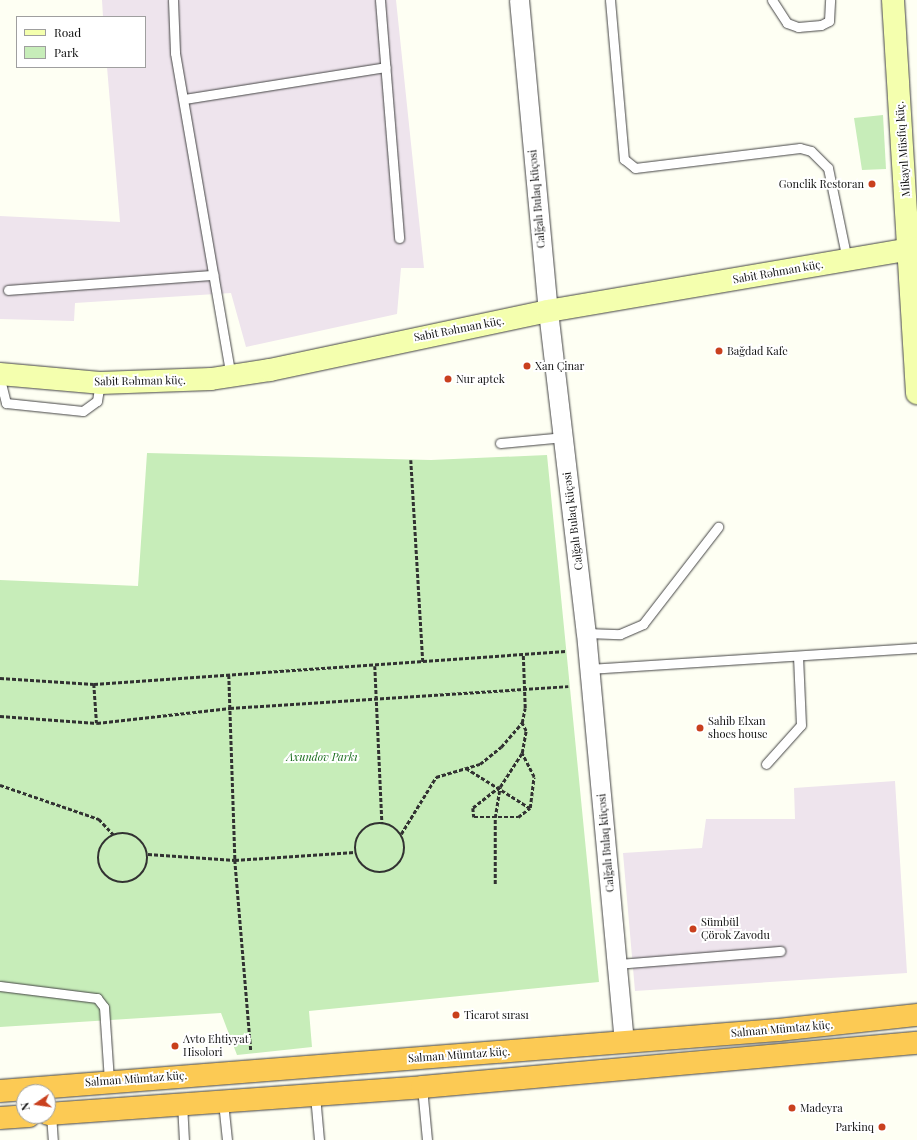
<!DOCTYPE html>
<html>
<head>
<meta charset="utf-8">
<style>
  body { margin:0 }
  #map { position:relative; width:917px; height:1140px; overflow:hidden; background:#fefff3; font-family:"Playfair Display",serif }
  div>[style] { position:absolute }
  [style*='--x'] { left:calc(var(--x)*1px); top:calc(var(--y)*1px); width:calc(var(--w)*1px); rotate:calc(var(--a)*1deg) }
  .industrial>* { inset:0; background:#eee4ed }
  .green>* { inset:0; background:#c7edb9 }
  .path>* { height:2.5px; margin-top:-1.25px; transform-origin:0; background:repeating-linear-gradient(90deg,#323232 0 4px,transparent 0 6px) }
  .path>.ring { margin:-1.25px; padding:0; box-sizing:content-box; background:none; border:2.5px solid #323232; border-radius:50% }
  .roads { filter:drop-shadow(0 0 1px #434343) drop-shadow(0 0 1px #434343) }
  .lane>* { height:9px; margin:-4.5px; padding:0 4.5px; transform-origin:4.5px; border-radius:4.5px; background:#fff }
  .street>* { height:19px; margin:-9.5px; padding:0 9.5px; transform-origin:9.5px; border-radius:9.5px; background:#fff }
  .secondary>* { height:22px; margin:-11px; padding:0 11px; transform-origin:11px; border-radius:11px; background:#f4ffae }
  .highway>* { height:22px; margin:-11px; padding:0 11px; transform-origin:11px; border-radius:11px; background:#fcca54 }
  .dots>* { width:11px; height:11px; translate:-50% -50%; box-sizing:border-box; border:2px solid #fff; border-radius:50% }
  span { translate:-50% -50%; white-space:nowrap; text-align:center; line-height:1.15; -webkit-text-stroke:4px #fff; paint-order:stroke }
  .street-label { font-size:11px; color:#101010 }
  .poi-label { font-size:11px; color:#101010 }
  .right { translate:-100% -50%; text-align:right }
  .left { translate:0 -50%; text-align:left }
  .park-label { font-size:11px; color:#1b6d1e; font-style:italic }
  .legend { position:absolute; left:16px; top:16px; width:130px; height:52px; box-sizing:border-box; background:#fff; border:1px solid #9f9f9f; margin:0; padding:5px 7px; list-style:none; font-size:12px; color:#101010 }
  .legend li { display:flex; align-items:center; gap:8px; height:20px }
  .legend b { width:20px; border:1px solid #9f9f9f }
  .north { position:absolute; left:16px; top:1084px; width:40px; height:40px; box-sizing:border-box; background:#fff; border:1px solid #9f9f9f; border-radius:50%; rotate:257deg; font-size:11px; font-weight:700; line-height:16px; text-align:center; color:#101010 }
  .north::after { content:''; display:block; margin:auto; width:14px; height:18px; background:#c9401e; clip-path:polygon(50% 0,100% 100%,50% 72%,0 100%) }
</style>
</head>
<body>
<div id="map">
  <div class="industrial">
    <i style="clip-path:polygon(102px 0,396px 0,424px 268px,401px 268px,397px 314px,246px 347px,231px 293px,75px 303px,74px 321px,0 319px,0 216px,120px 222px,107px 67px,145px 67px,145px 17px,103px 17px)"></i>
    <i style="clip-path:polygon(895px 781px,907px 973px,635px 991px,623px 853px,702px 848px,706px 819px,795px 819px,794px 788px)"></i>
  </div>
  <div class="green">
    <i style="clip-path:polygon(883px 115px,886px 169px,862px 170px,854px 118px)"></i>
    <i style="clip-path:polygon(147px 453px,431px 460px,547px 455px,599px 982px,309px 1011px,312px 1047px,237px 1055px,221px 1013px,0 1027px,0 580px,138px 586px)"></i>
  </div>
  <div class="path">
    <i style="--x:411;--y:460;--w:203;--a:86.6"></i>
    <i style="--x:375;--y:666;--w:157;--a:87.4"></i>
    <i style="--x:229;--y:675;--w:185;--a:88.1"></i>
    <i style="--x:235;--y:860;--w:191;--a:85.2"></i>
    <i style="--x:0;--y:678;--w:94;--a:3.7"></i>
    <i style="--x:94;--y:684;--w:473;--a:-4"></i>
    <i style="--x:94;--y:684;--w:39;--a:86"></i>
    <i style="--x:0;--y:716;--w:97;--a:4.1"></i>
    <i style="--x:97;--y:723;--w:134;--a:-6.4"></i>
    <i style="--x:230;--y:708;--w:339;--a:-3.7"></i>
    <i style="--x:466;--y:768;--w:75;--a:32"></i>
    <i style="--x:0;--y:785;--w:105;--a:19"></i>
    <i style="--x:99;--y:819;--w:21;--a:47"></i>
    <i style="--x:500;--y:787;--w:34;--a:142"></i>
    <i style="--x:473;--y:808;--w:9;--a:84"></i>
    <i style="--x:474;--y:817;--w:44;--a:0"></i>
    <i style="--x:518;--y:817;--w:15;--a:-37"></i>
    <i style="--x:530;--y:808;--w:31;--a:-83"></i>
    <i style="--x:534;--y:777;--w:27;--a:-117"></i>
    <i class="ring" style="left:355px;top:823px;width:47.5px;height:47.5px"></i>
    <i class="ring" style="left:98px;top:833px;width:47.5px;height:47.5px"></i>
    <i style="--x:401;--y:834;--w:67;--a:-58.4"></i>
    <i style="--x:436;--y:777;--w:46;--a:-16.5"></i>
    <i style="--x:480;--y:764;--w:27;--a:-39"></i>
    <i style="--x:501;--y:747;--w:32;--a:-49"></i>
    <i style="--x:522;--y:723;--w:15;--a:-79"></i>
    <i style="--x:525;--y:708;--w:54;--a:-92.1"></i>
    <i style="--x:148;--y:854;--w:87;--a:3.9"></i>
    <i style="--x:235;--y:860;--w:120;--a:-3.8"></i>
    <i style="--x:495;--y:884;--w:66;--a:-90"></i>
    <i style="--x:495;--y:818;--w:31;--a:-81"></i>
    <i style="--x:500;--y:787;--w:40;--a:-57.1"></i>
    <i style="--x:522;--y:753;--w:22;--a:-80"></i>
    <i style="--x:526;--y:731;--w:9;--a:-117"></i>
  </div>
  <div class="roads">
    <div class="lane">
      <i style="--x:173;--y:0;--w:53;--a:87.8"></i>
      <i style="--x:175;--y:53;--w:328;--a:80.2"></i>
      <i style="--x:380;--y:0;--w:239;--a:85.4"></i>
      <i style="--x:610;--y:0;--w:160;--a:85"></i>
      <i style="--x:624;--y:159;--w:14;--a:39"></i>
      <i style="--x:635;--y:168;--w:166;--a:-6.9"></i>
      <i style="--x:800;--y:148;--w:11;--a:15"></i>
      <i style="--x:811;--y:151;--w:24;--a:45"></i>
      <i style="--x:828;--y:168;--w:94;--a:78.3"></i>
      <i style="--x:772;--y:0;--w:27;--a:57"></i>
      <i style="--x:787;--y:23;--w:12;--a:20"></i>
      <i style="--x:798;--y:27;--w:23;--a:-5"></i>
      <i style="--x:821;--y:25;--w:9;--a:-27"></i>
      <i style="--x:829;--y:21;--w:21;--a:-87"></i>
      <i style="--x:184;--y:99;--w:204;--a:-9"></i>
      <i style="--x:8;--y:290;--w:206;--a:-4.2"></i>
      <i style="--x:0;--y:379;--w:25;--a:76"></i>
      <i style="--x:6;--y:403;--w:77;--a:5.9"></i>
      <i style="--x:83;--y:411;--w:17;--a:-36"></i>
      <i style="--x:97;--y:401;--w:18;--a:-81"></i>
      <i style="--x:500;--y:443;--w:63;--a:-5.4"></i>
      <i style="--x:586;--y:633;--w:34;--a:2"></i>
      <i style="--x:620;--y:634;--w:25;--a:-23"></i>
      <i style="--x:643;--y:624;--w:123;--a:-52.3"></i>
      <i style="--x:589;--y:669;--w:329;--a:-3.7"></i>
      <i style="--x:766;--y:764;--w:52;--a:-48.1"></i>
      <i style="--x:801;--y:725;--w:69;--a:-92.5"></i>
      <i style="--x:617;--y:964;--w:164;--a:-4.6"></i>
      <i style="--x:0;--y:986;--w:98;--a:7.1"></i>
      <i style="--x:97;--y:998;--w:11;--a:52"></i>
      <i style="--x:104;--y:1007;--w:74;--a:86.1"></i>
      <i style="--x:422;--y:1087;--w:53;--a:84.6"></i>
      <i style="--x:315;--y:1095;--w:45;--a:84.9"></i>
      <i style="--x:223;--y:1102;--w:38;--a:84"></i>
      <i style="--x:182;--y:1103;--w:37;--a:87"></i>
      <i style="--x:51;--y:1114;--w:26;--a:86"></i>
    </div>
    <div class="street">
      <i style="--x:519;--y:0;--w:312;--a:84.7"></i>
      <i style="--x:548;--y:311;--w:324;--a:83.3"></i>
      <i style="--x:586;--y:633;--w:411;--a:84.7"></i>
    </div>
    <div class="secondary">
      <i style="--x:893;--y:0;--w:394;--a:86.5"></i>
      <i style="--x:0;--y:374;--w:100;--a:5.1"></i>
      <i style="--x:100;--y:383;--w:111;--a:-2.1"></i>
      <i style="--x:211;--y:379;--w:60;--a:-8.7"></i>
      <i style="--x:270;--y:370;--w:284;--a:-12"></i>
      <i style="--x:548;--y:311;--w:374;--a:-9.7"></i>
    </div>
    <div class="highway">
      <i style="--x:0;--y:1091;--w:780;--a:-4.48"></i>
      <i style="--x:778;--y:1030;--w:140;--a:-6.2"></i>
      <i style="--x:48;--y:1114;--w:375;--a:-4.1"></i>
      <i style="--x:422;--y:1087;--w:497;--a:-5.1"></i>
      <i style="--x:0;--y:1118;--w:29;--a:-4"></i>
    </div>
  </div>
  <div class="dots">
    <i style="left:872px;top:184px;background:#c9401e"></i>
    <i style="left:719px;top:351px;background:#c9401e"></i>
    <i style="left:527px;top:366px;background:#c9401e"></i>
    <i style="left:448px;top:379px;background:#c9401e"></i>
    <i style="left:700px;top:728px;background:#c9401e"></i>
    <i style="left:693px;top:929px;background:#c9401e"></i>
    <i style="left:456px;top:1015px;background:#c9401e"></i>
    <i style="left:175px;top:1046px;background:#c9401e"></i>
    <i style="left:792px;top:1108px;background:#c9401e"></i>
    <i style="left:882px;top:1127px;background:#c9401e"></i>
  </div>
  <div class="street-label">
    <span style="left:903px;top:149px;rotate:-94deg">Mikayıl Müsfiq küç.</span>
    <span style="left:537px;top:199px;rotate:-95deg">Calğalı Bulaq küçəsi</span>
    <span style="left:778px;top:272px;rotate:-10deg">Sabit Rəhman küç.</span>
    <span style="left:459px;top:329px;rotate:-11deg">Sabit Rəhman küç.</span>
    <span style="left:140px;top:381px;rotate:-1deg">Sabit Rəhman küç.</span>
    <span style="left:573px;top:521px;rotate:-97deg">Calğalı Bulaq küçəsi</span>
    <span style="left:606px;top:843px;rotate:-95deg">Calğalı Bulaq küçəsi</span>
    <span style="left:782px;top:1029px;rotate:-5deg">Salman Mümtaz küç.</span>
    <span style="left:459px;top:1055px;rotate:-4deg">Salman Mümtaz küç.</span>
    <span style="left:136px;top:1079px;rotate:-4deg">Salman Mümtaz küç.</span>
  </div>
  <div class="poi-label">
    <span class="right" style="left:864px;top:184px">Gənclik Restoran</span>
    <span class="left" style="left:727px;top:351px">Bağdad Kafe</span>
    <span class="left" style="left:535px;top:366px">Xan Çinar</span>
    <span class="left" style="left:456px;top:379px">Nur aptek</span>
    <span class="left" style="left:708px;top:728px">Sahib Elxan<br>shoes house</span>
    <span class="left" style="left:701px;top:929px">Sümbül<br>Çörək Zavodu</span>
    <span class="left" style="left:464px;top:1015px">Ticarət sırası</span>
    <span class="left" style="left:183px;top:1046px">Avto Ehtiyyat<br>Hisələri</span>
    <span class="left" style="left:800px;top:1108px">Madeyra</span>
    <span class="right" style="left:874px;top:1127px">Parkinq</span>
  </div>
  <div class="park-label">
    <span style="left:322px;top:757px">Axundov Parkı</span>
  </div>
  <ul class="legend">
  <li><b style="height:5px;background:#f4ffae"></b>Road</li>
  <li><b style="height:11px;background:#c7edb9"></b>Park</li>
  </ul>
  <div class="north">N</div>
</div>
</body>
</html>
